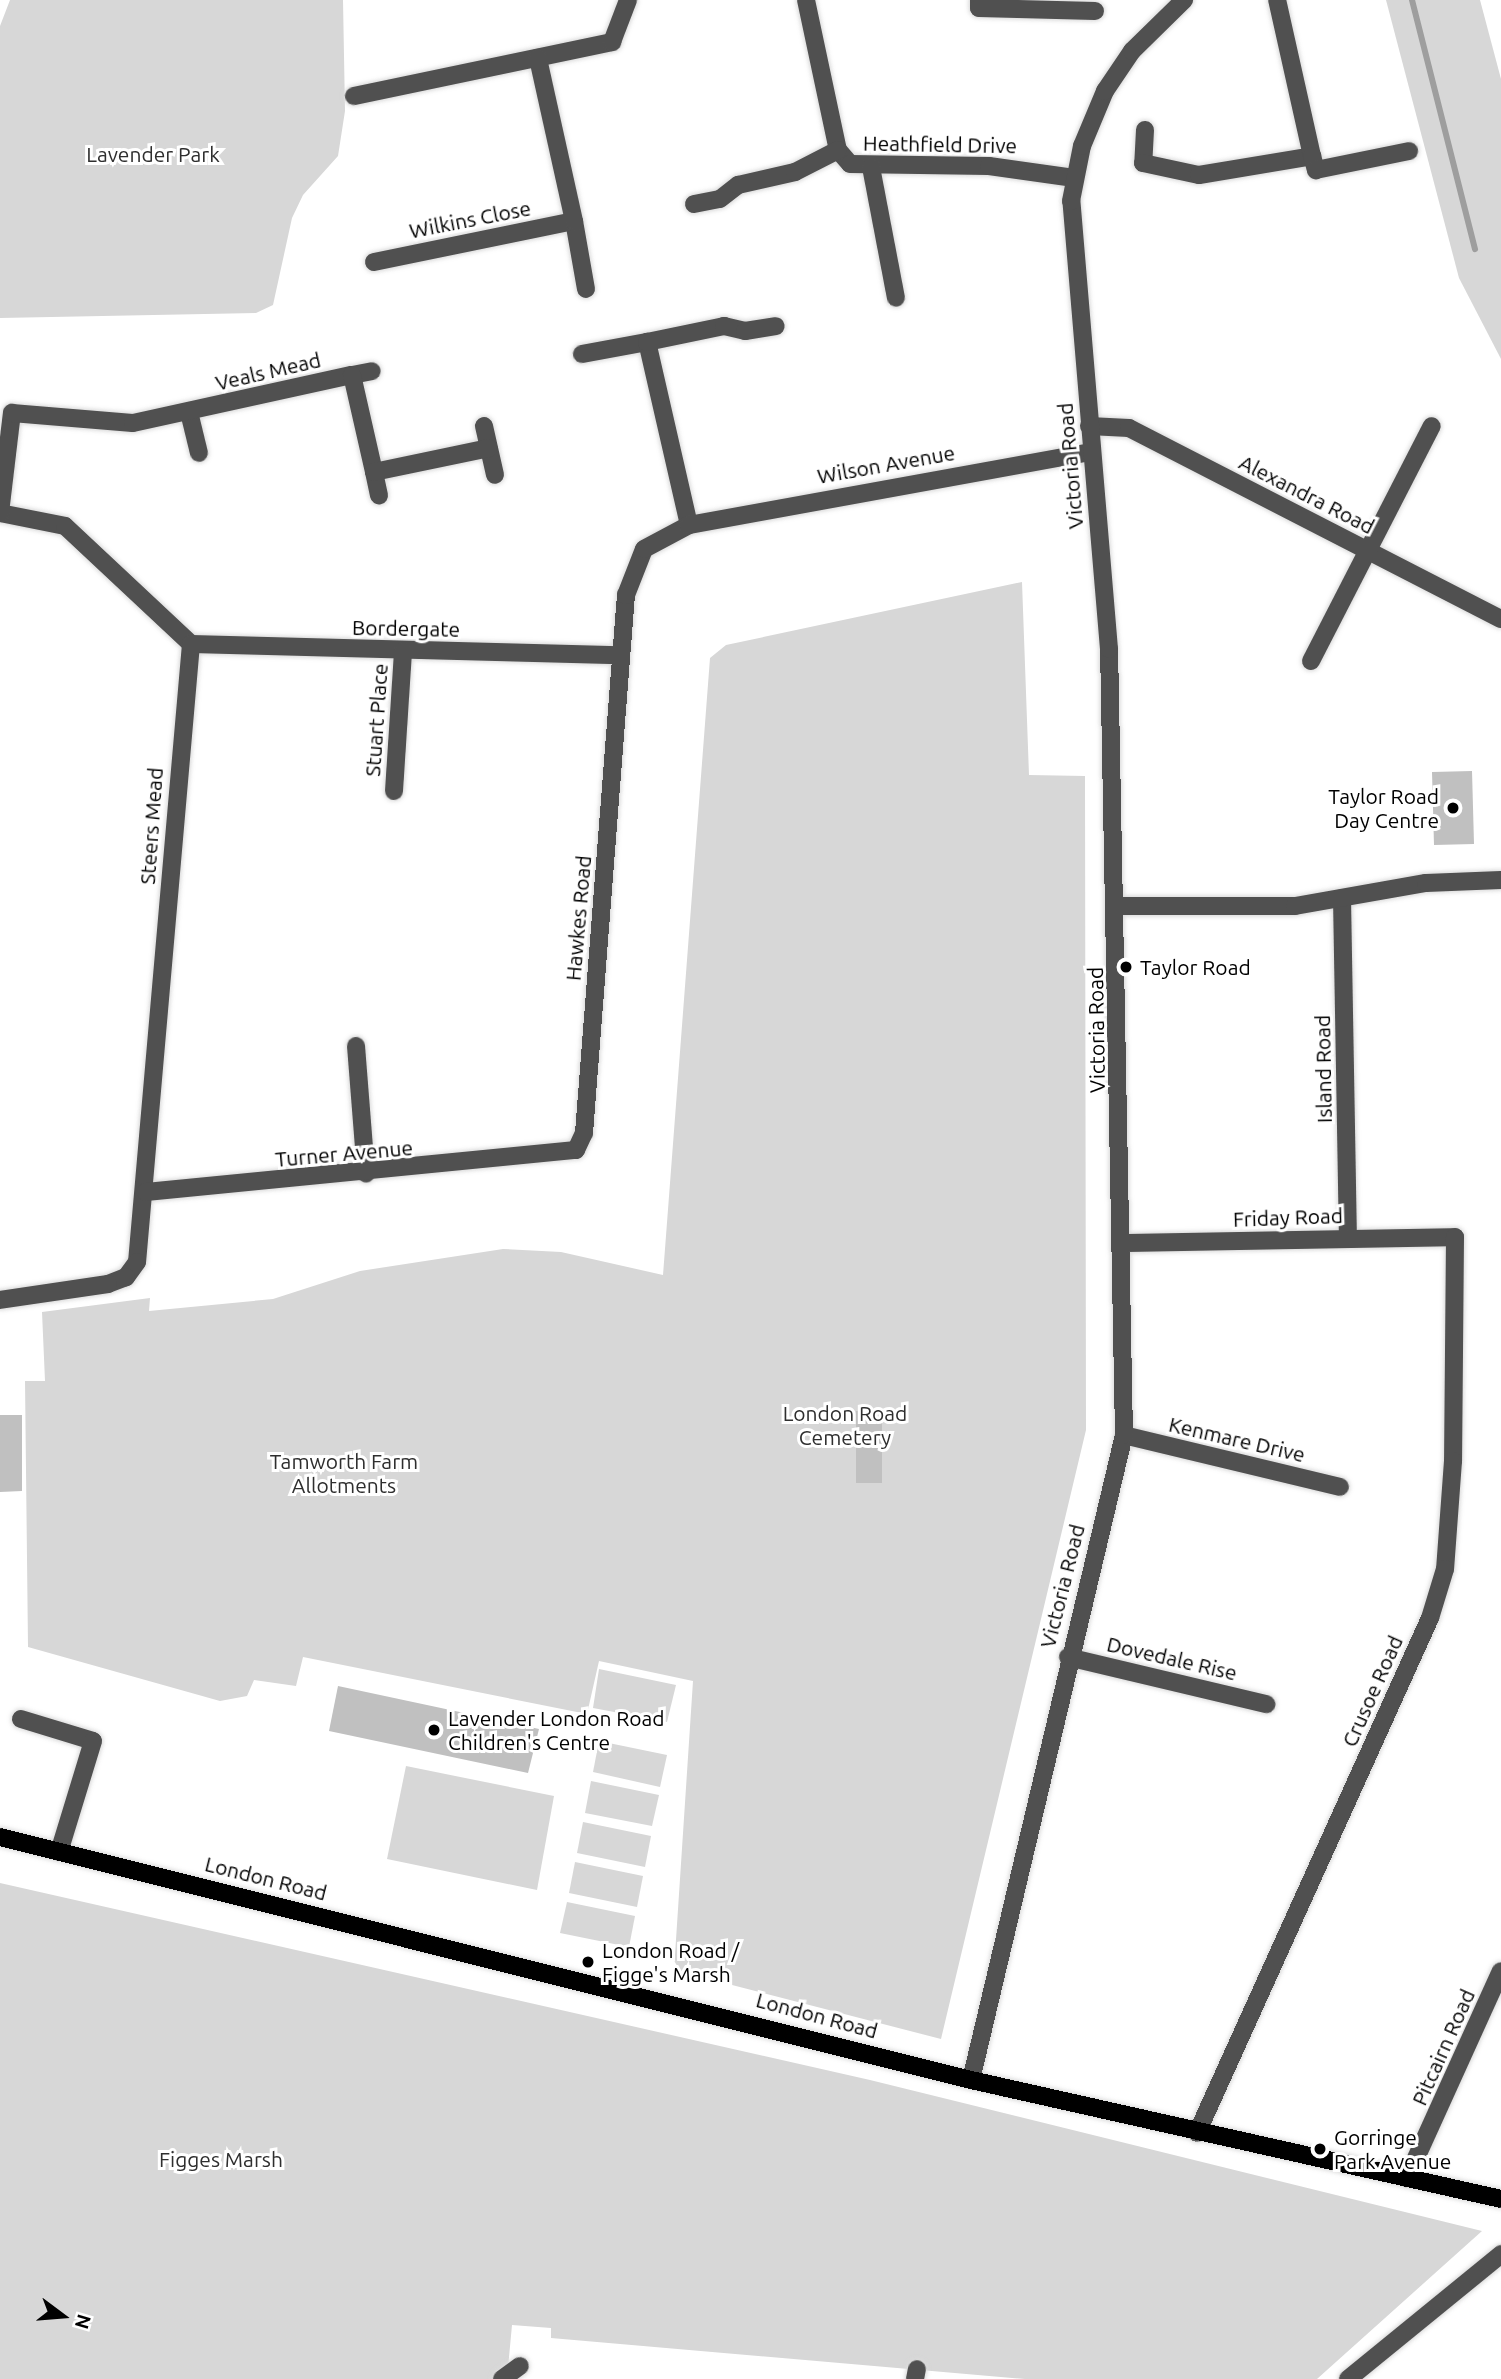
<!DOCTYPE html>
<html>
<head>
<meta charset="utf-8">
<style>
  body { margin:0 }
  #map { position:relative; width:1501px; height:2379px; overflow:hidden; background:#fff; font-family:Ubuntu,sans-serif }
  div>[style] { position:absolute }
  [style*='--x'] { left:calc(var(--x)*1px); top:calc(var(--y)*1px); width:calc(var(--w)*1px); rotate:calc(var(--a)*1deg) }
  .green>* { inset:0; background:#d7d7d7 }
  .stream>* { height:6px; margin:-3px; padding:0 3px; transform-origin:3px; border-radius:3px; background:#9e9e9e }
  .building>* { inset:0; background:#c0c0c0 }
  .roads { filter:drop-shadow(0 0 2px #dbdbdb) drop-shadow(0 0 2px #dbdbdb) }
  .minor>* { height:18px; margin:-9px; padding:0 9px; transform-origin:9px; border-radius:9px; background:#505050 }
  .major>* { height:18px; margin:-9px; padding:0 9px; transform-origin:9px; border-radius:9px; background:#000 }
  .dots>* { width:19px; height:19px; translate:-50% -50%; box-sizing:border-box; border:4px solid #fff; border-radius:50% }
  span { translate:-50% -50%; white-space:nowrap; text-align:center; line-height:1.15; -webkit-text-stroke:6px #fff; paint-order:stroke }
  .street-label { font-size:21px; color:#000 }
  .park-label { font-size:21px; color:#2e2e2e }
  .poi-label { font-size:21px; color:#000 }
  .right { translate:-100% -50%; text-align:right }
  .left { translate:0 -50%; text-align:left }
  .north { position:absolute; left:28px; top:2281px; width:70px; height:70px; -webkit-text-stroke:5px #fff; paint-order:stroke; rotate:106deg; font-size:19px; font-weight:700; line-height:28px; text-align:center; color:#000 }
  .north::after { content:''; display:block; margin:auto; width:24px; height:32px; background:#000; clip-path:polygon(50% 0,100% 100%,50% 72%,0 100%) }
</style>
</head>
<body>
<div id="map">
  <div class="green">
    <i style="clip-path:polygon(10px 0,343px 0,345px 111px,338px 156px,303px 195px,292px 218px,273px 305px,256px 313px,0 318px,0 26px)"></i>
    <i style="clip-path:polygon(1386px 0,1480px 0,1501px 79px,1501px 359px,1459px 278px)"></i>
    <i style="clip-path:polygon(1022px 582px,1029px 775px,1085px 776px,1086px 1430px,941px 2039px,674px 1970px,693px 1681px,599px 1661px,587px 1714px,303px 1657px,296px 1686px,254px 1680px,247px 1696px,220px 1701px,28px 1647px,25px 1381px,45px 1381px,42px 1312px,150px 1298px,149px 1311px,273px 1299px,360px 1271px,503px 1249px,561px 1252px,663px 1275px,710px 658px,726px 645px)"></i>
    <i style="clip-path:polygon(599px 1669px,676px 1685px,667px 1722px,593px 1708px)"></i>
    <i style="clip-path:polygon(599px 1741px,667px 1755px,660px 1787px,593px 1772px)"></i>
    <i style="clip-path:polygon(406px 1766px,554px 1796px,537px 1890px,387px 1859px)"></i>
    <i style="clip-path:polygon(591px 1781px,659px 1795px,652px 1826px,585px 1813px)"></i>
    <i style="clip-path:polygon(583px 1822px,651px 1836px,645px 1867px,577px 1853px)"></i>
    <i style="clip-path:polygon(575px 1862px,643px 1876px,637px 1907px,569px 1893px)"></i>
    <i style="clip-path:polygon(0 1883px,870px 2080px,1482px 2231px,1317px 2379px,1025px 2379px,551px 2338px,551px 2328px,512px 2325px,508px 2368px,492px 2379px,0 2379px)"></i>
    <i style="clip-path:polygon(567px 1902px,635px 1916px,629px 1947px,560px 1933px)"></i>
  </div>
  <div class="stream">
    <i style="--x:1412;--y:0;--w:257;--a:75.8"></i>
  </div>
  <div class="building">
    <i style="clip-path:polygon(1472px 771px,1474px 844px,1434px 845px,1432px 772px)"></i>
    <i style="clip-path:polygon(856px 1411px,882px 1411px,882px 1483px,856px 1483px)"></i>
    <i style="clip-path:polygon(0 1415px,22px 1415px,22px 1491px,0 1492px)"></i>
    <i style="clip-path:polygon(338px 1686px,539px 1729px,528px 1773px,329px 1731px)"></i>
  </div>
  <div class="roads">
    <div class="minor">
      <i style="--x:806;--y:0;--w:153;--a:78"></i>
      <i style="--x:838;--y:150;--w:18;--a:49"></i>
      <i style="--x:850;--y:164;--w:139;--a:0.8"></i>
      <i style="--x:989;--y:166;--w:86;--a:8"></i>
      <i style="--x:979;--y:0;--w:8;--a:90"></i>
      <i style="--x:979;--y:8;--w:116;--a:1.5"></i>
      <i style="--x:354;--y:96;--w:264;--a:-11.8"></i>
      <i style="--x:612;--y:42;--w:45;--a:-69.1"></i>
      <i style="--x:1145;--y:130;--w:33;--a:93"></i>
      <i style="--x:1143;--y:163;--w:57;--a:12.1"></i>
      <i style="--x:1199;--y:175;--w:115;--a:-9.5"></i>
      <i style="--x:1312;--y:156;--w:160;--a:-102.6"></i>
      <i style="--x:1312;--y:156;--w:15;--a:74"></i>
      <i style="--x:1316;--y:170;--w:95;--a:-11.5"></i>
      <i style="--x:871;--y:167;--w:133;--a:79.2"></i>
      <i style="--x:694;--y:204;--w:26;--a:-11"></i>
      <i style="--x:720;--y:199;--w:23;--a:-38"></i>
      <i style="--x:738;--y:185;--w:58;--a:-12.8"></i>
      <i style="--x:795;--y:172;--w:48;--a:-27.1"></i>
      <i style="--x:574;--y:221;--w:69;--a:80"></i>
      <i style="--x:374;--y:262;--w:204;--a:-11.6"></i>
      <i style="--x:574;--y:221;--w:167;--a:-102.5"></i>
      <i style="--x:582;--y:354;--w:66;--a:-10.5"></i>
      <i style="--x:352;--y:375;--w:20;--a:-11"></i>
      <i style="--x:189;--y:412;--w:42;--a:76.3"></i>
      <i style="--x:484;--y:426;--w:50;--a:77.3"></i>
      <i style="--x:1089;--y:426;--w:40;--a:2.9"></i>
      <i style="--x:1129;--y:428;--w:418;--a:27.2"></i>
      <i style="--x:374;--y:472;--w:24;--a:78"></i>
      <i style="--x:0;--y:513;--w:66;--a:11.3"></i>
      <i style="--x:65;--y:526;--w:173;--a:43.1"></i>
      <i style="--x:191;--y:644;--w:620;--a:94.99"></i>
      <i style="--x:137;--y:1262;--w:19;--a:126"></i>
      <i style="--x:126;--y:1277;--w:19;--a:159"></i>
      <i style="--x:108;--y:1284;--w:109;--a:171.6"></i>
      <i style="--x:0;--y:513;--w:101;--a:-83.2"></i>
      <i style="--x:12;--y:413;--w:121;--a:4.7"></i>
      <i style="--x:133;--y:423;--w:224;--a:-12.4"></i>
      <i style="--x:352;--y:375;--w:99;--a:77.2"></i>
      <i style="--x:374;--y:472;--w:117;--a:-11.8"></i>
      <i style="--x:689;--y:525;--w:188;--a:-102.9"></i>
      <i style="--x:647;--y:342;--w:79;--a:-11.7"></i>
      <i style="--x:724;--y:326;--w:22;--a:13"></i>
      <i style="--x:745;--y:331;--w:31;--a:-9"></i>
      <i style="--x:191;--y:644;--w:429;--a:1.5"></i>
      <i style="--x:1311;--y:661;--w:264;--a:-62.8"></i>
      <i style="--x:394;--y:791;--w:140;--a:-86.3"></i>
      <i style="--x:1342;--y:898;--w:340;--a:89"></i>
      <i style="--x:1117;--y:906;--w:178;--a:0"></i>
      <i style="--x:1295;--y:906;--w:133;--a:-10"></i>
      <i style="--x:1426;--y:883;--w:75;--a:-2.3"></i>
      <i style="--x:356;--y:1046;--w:128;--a:85.5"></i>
      <i style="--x:146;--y:1192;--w:432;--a:-5.6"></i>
      <i style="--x:576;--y:1150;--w:19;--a:-65"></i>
      <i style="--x:584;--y:1133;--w:540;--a:-85.54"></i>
      <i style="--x:626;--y:595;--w:49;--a:-68.6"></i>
      <i style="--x:644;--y:549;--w:51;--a:-28.1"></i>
      <i style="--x:689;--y:525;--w:409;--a:-10.3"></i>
      <i style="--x:1122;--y:1243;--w:333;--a:-1"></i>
      <i style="--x:1455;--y:1237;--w:224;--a:90.5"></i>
      <i style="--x:1453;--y:1461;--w:108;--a:94.2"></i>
      <i style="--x:1445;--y:1569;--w:51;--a:107"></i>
      <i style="--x:1430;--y:1618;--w:565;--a:114.34"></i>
      <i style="--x:1124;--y:1435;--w:222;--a:13.5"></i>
      <i style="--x:1068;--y:1657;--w:204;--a:13.4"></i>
      <i style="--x:21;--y:1719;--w:75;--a:17"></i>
      <i style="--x:93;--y:1741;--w:116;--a:107"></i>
      <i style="--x:971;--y:2080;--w:663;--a:-76.66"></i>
      <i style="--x:1124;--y:1435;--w:786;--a:-91.09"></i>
      <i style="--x:1109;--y:649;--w:450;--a:-94.8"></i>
      <i style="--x:1071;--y:201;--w:56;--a:-78.7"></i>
      <i style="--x:1082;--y:146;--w:60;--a:-67.3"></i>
      <i style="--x:1105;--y:91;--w:48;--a:-56"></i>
      <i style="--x:1132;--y:51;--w:73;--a:-44.4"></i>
      <i style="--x:1407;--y:2178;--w:227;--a:-65.6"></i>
      <i style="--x:502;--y:2379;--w:22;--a:-36"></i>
      <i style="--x:915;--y:2379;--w:10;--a:-79"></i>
      <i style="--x:1348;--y:2379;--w:198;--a:-39.2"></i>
    </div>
    <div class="major">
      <i style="--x:0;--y:1837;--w:1001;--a:14.05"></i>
      <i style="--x:971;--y:2080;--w:543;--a:12.65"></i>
    </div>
  </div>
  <div class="dots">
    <i style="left:1453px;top:808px;background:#000"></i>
    <i style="left:1126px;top:967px;background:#000"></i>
    <i style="left:434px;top:1730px;background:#000"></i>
    <i style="left:588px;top:1962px;background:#000"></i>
    <i style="left:1320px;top:2149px;background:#000"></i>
  </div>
  <div class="street-label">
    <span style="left:940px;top:144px;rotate:1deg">Heathfield Drive</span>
    <span style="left:470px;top:219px;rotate:-11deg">Wilkins Close</span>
    <span style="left:268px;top:371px;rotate:-13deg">Veals Mead</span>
    <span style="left:886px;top:464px;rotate:-10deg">Wilson Avenue</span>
    <span style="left:1070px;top:466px;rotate:-95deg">Victoria Road</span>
    <span style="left:1307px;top:494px;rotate:27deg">Alexandra Road</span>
    <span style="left:406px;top:628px;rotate:1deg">Bordergate</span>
    <span style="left:376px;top:720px;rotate:-86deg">Stuart Place</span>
    <span style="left:151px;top:826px;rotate:-86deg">Steers Mead</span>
    <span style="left:578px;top:918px;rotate:-85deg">Hawkes Road</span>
    <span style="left:1096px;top:1030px;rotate:-91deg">Victoria Road</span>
    <span style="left:1323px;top:1069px;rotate:-91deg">Island Road</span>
    <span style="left:344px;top:1153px;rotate:-5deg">Turner Avenue</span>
    <span style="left:1288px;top:1217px;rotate:-2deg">Friday Road</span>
    <span style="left:1237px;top:1439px;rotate:13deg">Kenmare Drive</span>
    <span style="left:1062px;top:1586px;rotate:-76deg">Victoria Road</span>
    <span style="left:1172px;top:1658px;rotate:13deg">Dovedale Rise</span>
    <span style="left:1372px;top:1691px;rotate:-66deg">Crusoe Road</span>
    <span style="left:266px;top:1878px;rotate:14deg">London Road</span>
    <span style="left:817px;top:2015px;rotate:15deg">London Road</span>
    <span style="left:1443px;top:2047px;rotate:-66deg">Pitcairn Road</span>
  </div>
  <div class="park-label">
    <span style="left:153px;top:154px">Lavender Park</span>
    <span style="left:845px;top:1425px">London Road<br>Cemetery</span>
    <span style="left:344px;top:1473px">Tamworth Farm<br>Allotments</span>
    <span style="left:221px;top:2159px">Figges Marsh</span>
  </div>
  <div class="poi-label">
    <span class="right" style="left:1439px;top:808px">Taylor Road<br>Day Centre</span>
    <span class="left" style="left:1140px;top:967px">Taylor Road</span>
    <span class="left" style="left:448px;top:1730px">Lavender London Road<br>Children's Centre</span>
    <span class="left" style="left:602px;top:1962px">London Road /<br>Figge's Marsh</span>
    <span class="left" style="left:1334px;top:2149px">Gorringe<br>Park Avenue</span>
  </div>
  <div class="north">N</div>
</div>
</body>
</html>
